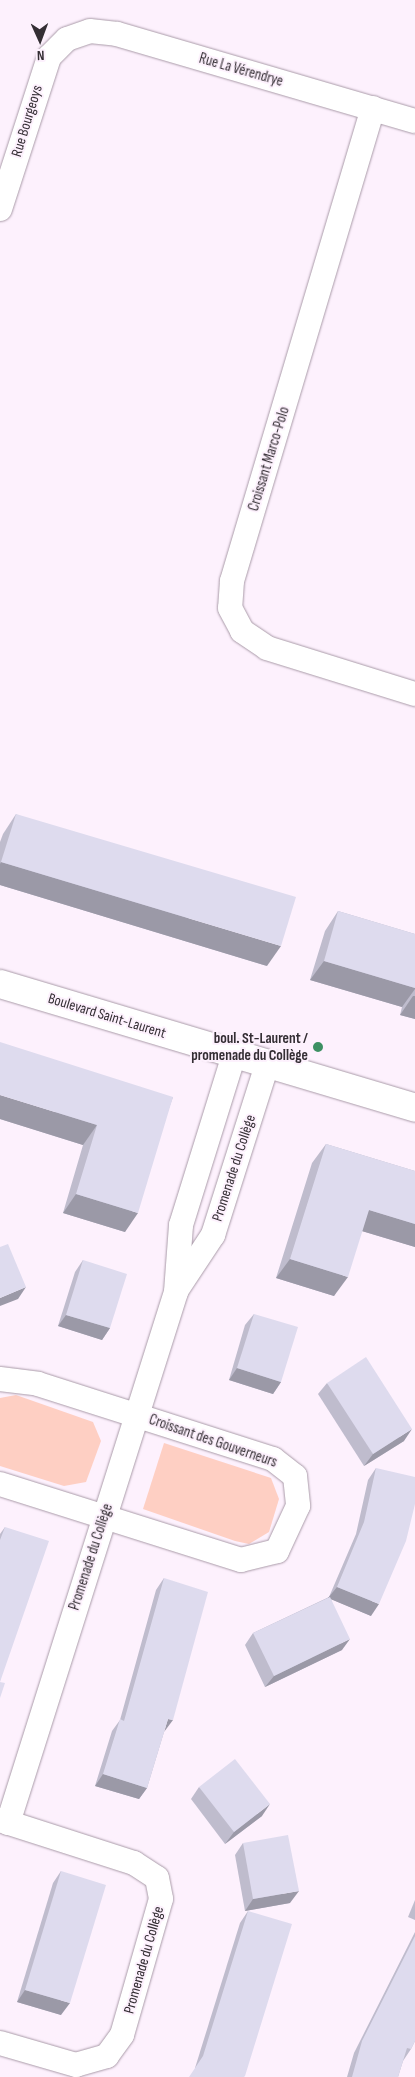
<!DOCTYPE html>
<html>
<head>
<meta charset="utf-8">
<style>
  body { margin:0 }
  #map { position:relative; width:415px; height:2077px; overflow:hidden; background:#fdf1fd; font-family:"Sofia Sans Condensed",sans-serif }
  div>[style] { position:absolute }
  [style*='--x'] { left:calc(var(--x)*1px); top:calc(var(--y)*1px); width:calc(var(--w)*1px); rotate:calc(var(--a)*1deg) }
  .green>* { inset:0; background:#fecfc3 }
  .roads { filter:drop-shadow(0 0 1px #aa9ba9) drop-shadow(0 0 1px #aa9ba9) }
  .street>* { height:24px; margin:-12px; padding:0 12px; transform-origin:12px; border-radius:12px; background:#fff }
  .secondary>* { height:28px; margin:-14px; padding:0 14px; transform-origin:14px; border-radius:14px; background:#fff }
  .wall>* { inset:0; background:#bfbccd }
  .shaded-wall>* { inset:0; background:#9b99a7 }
  .building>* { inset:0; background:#dedbee }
  .dots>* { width:14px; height:14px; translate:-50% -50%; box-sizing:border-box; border:2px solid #fdf1fd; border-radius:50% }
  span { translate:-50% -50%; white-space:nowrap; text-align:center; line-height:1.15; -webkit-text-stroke:4px #fdf1fd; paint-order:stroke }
  .street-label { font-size:15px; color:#342e34 }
  .poi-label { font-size:15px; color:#342e34; font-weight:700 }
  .right { translate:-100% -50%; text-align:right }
  .north { position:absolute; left:15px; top:15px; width:50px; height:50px; -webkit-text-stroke:4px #fdf1fd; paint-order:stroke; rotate:178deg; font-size:14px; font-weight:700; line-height:20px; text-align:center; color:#342e34 }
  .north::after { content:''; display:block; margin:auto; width:18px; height:22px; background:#342e34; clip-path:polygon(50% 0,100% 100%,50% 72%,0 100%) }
</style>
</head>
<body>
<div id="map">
  <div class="green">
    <i style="clip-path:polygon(16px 1395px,93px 1422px,101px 1441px,86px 1482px,64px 1486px,0 1466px,0 1398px)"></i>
    <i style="clip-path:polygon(164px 1443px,271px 1478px,279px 1499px,269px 1532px,249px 1544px,235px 1541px,143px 1509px)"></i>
  </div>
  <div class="roads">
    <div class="street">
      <i style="--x:373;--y:108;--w:494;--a:106.6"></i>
      <i style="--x:232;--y:581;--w:27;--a:94"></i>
      <i style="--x:230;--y:608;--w:26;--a:62"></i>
      <i style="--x:242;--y:631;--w:30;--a:34"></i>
      <i style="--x:267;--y:648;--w:155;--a:17.3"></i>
      <i style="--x:0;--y:209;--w:160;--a:-72.1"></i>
      <i style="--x:49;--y:57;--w:25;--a:-45"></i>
      <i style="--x:67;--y:39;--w:24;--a:-19"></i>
      <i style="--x:90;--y:31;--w:27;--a:6"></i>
      <i style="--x:117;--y:34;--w:310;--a:16.3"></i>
      <i style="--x:178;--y:1288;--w:64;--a:-56.6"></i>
      <i style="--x:213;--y:1235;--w:178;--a:-72.4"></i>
      <i style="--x:0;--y:1379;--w:38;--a:7"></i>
      <i style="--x:38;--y:1384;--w:247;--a:17.7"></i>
      <i style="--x:273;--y:1459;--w:28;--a:38"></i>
      <i style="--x:295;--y:1476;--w:30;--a:84"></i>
      <i style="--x:298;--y:1506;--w:50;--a:115"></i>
      <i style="--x:277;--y:1551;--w:37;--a:166"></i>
      <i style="--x:241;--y:1560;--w:253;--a:-162.5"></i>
      <i style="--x:0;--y:1820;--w:141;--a:17.8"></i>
      <i style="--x:134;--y:1863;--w:27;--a:33"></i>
      <i style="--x:157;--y:1878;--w:21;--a:79"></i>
      <i style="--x:161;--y:1899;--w:141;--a:106"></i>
      <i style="--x:122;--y:2035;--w:26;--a:126"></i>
      <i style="--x:107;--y:2056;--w:32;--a:164"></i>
      <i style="--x:76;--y:2065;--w:79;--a:-163.9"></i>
      <i style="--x:8;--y:1823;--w:557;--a:-72.44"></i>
      <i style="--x:176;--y:1292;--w:67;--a:-85.7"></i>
      <i style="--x:181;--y:1225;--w:178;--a:-72.7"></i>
    </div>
    <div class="secondary">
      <i style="--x:0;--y:984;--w:433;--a:16.6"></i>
    </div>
  </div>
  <div class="wall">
    <i style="clip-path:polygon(16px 814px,267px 966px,0 885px,0 842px,3px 834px)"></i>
    <i style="clip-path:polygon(338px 911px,415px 934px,415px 1019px,400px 1015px,402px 1007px,310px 980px,325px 931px)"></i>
    <i style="clip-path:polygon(173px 1097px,125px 1232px,63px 1213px,83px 1145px,0 1119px)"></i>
    <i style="clip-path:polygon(326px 1144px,415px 1171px,415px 1247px,362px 1231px,334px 1296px,276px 1278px,312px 1163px)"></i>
    <i style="clip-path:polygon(83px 1260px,110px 1328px,102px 1340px,58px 1326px,75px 1272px)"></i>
    <i style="clip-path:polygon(254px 1314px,281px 1382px,273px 1394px,229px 1380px,245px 1325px)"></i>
    <i style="clip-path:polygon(327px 1383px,404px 1441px,364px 1466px,318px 1394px)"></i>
    <i style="clip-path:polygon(376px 1468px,371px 1616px,331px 1599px,342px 1650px,265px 1687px,245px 1645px,253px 1633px,329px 1597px,356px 1534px,368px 1480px)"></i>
    <i style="clip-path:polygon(5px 1527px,0 1682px,0 1698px,0 1534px)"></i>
    <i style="clip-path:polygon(164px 1578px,164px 1732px,147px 1788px,139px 1799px,95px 1786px,112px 1731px,120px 1720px,156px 1590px)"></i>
    <i style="clip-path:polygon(199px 1787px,262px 1816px,225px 1844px,191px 1799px)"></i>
    <i style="clip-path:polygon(243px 1843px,290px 1903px,245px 1911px,235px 1855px)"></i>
    <i style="clip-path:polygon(61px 1871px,61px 2015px,17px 2002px,53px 1883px)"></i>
    <i style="clip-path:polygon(415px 1900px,415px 1920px,408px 1917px)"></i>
    <i style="clip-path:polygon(248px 1911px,244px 2077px,195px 2068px,240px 1923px)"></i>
    <i style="clip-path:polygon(415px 1932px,415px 2041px,411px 2049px,403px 2061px,398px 2077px,347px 2077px,354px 2053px)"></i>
  </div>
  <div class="shaded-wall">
    <i style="clip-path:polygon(1px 862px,281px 946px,267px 966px,0 885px,0 864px)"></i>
    <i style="clip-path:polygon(324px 961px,415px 988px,415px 989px,402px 1007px,310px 980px)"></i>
    <i style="clip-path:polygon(413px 996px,415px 996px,415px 1019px,400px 1015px)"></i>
    <i style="clip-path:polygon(0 1095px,97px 1125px,83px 1145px,0 1119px)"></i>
    <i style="clip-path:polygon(76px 1194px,138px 1213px,125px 1232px,63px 1213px)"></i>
    <i style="clip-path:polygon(369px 1210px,415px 1224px,415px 1247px,355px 1229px)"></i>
    <i style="clip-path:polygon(290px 1259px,348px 1277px,334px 1296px,276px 1278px)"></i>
    <i style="clip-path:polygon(26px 1287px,18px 1299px,0 1306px,0 1298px)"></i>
    <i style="clip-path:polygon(66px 1315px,110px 1328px,102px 1340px,58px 1326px)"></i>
    <i style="clip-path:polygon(237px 1368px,281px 1382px,273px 1394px,229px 1380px)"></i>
    <i style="clip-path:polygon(412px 1429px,404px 1441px,364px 1466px,373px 1454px)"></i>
    <i style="clip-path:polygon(337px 1587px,379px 1604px,371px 1616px,328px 1598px)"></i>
    <i style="clip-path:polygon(350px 1639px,342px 1650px,265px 1687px,274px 1676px)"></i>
    <i style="clip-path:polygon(168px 1719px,173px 1720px,164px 1732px)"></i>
    <i style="clip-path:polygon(103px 1774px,147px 1788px,139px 1799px,95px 1786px)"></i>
    <i style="clip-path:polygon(270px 1804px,262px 1816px,225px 1844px,234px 1832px)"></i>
    <i style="clip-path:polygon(299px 1891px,290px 1903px,245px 1911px,253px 1899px)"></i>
    <i style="clip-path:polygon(25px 1990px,70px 2003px,61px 2015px,17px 2002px)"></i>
  </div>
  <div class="building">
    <i style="clip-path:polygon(16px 814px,296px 897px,281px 946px,1px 862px)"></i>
    <i style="clip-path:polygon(338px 911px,415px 934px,415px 988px,324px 961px)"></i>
    <i style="clip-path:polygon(0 1042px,173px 1097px,138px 1213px,76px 1194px,97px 1125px,0 1095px)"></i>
    <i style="clip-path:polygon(326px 1144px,415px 1171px,415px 1224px,369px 1210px,348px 1277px,290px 1259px)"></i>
    <i style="clip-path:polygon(8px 1244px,26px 1287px,0 1298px,0 1247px)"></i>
    <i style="clip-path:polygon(83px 1260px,127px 1274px,110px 1328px,66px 1315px)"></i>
    <i style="clip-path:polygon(254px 1314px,298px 1327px,281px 1382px,237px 1368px)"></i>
    <i style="clip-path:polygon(366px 1357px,412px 1429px,373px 1454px,327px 1383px)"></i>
    <i style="clip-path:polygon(376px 1468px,415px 1477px,415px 1504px,406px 1541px,379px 1604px,337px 1587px,364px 1522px)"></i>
    <i style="clip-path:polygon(5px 1527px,49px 1541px,0 1682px,5px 1683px,0 1698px,0 1540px)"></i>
    <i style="clip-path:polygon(164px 1578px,208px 1592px,173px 1720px,168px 1719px,147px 1788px,103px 1774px,120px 1719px,124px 1721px)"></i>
    <i style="clip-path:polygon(330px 1597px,350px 1639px,274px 1676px,253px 1633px)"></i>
    <i style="clip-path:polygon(235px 1759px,270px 1804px,234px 1832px,199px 1787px)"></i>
    <i style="clip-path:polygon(288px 1835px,299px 1891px,253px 1899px,243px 1843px)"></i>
    <i style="clip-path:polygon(61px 1871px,106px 1885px,70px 2003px,25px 1990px)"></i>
    <i style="clip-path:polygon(248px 1911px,292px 1924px,245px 2076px,244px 2077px,189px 2077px,203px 2056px)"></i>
    <i style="clip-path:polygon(415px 1936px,415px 2041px,411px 2049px,407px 2048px,398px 2077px,352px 2077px,362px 2041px)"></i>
  </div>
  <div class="dots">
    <i style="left:318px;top:1047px;background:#3d9063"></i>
  </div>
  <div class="street-label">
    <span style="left:241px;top:70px;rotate:16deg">Rue La Vérendrye</span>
    <span style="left:27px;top:121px;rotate:-73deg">Rue Bourgeoys</span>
    <span style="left:269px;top:459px;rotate:-73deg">Croissant Marco-Polo</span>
    <span style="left:107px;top:1016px;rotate:17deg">Boulevard Saint-Laurent</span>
    <span style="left:234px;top:1168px;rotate:-72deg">Promenade du Collège</span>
    <span style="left:213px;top:1441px;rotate:19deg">Croissant des Gouverneurs</span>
    <span style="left:91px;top:1557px;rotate:-72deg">Promenade du Collège</span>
    <span style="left:144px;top:1960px;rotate:-74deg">Promenade du Collège</span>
  </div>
  <div class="poi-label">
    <span class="right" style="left:308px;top:1047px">boul. St-Laurent /<br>promenade du Collège</span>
  </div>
  <div class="north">N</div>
</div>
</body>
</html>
